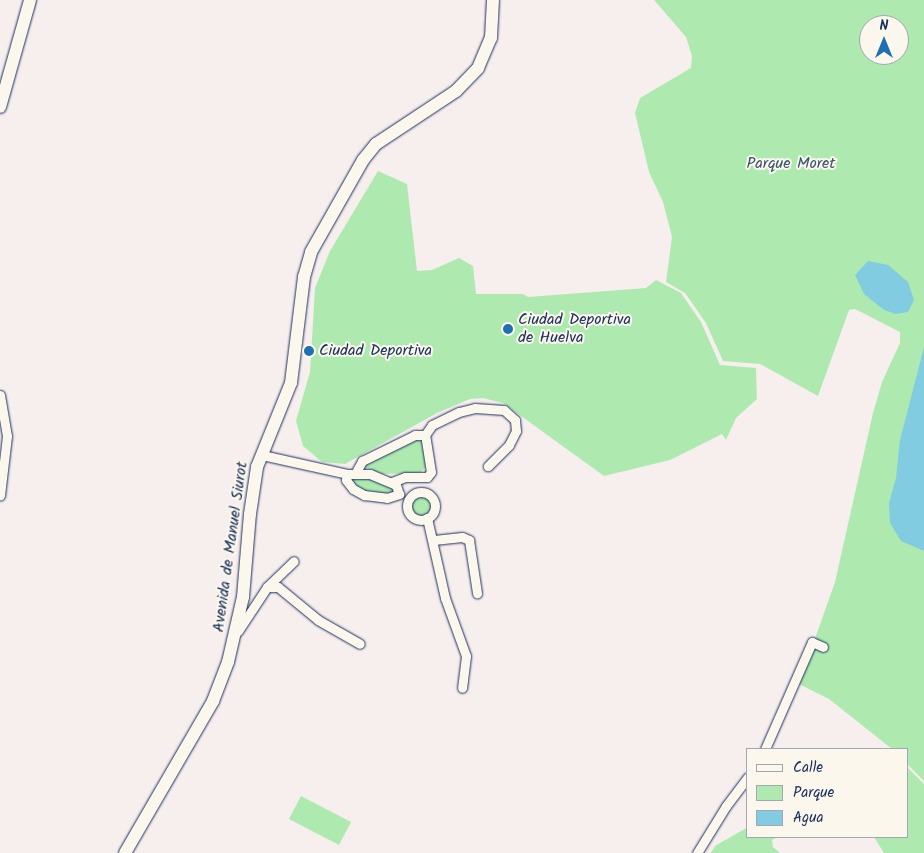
<!DOCTYPE html>
<html>
<head>
<meta charset="utf-8">
<style>
  body { margin:0 }
  #map { position:relative; width:924px; height:853px; overflow:hidden; background:#f7eeee; font-family:Kalam,sans-serif }
  div>[style] { position:absolute }
  [style*='--x'] { left:calc(var(--x)*1px); top:calc(var(--y)*1px); width:calc(var(--w)*1px); rotate:calc(var(--a)*1deg) }
  .green>* { inset:0; background:#aeeab0 }
  .round { border-radius:50% }
  .water>* { inset:0; background:#81cce1 }
  .roads { filter:drop-shadow(0 0 1px #1b2f5e) drop-shadow(0 0 1px #1b2f5e) }
  .street>* { height:9px; margin:-4.5px; padding:0 4.5px; transform-origin:4.5px; border-radius:4.5px; background:#fbf7ec }
  .street>.ring { margin:-4.5px; padding:0; box-sizing:content-box; background:none; border:9px solid #fbf7ec; border-radius:50% }
  .secondary>* { height:12px; margin:-6px; padding:0 6px; transform-origin:6px; border-radius:6px; background:#fbf7ec }
  .dots>* { width:14px; height:14px; translate:-50% -50%; box-sizing:border-box; border:2px solid #fbf7ec; border-radius:50% }
  span { translate:-50% -50%; white-space:nowrap; text-align:center; line-height:1.15; -webkit-text-stroke:4px #fbf7ec; paint-order:stroke }
  .park-label { font-size:16px; color:#38546e }
  .poi-label { font-size:16px; color:#1b2f5e }
  .left { translate:0 -50%; text-align:left }
  .street-label { font-size:16px; color:#1b2f5e }
  .legend { position:absolute; left:746px; top:748px; width:162px; height:90px; box-sizing:border-box; background:#fbf7ec; border:1px solid #a1a7b3; margin:0; padding:6px 9px; list-style:none; font-size:15px; color:#1b2f5e }
  .legend li { display:flex; align-items:center; gap:10px; height:25px }
  .legend b { width:25px; border:1px solid #a1a7b3 }
  .north { position:absolute; left:859px; top:15px; width:50px; height:50px; box-sizing:border-box; background:#fbf7ec; border:1px solid #a1a7b3; border-radius:50%; rotate:0deg; font-size:14px; font-weight:700; line-height:20px; text-align:center; color:#1b2f5e }
  .north::after { content:''; display:block; margin:auto; width:18px; height:22px; background:#1f6fb2; clip-path:polygon(50% 0,100% 100%,50% 72%,0 100%) }
</style>
</head>
<body>
<div id="map">
  <div class="green">
    <i style="clip-path:polygon(evenodd,654px 0,924px 0,924px 781px,908px 765px,908px 749px,892px 749px,829px 699px,799px 684px,835px 582px,873px 413px,882px 382px,900px 343px,900px 332px,855px 309px,849px 310px,818px 396px,760px 364px,723px 361px,706px 323px,685px 293px,666px 282px,672px 237px,663px 202px,649px 172px,635px 113px,640px 98px,691px 68px,692px 56px,686px 37px,654px 0,869px 25px,899px 25px,899px 55px,869px 55px,869px 25px)"></i>
    <i style="clip-path:polygon(378px 171px,407px 184px,417px 271px,432px 270px,459px 258px,473px 266px,476px 294px,523px 294px,528px 297px,646px 288px,656px 280px,681px 293px,701px 322px,720px 365px,756px 368px,757px 399px,736px 418px,726px 440px,722px 434px,670px 460px,604px 476px,503px 403px,483px 398px,470px 399px,437px 413px,345px 464px,322px 462px,303px 446px,296px 421px,310px 372px,315px 288px,330px 251px)"></i>
    <i style="clip-path:polygon(414px 439px,424px 442px,426px 467px,420px 473px,383px 474px,363px 467px,364px 464px)"></i>
    <i style="clip-path:polygon(356px 476px,374px 478px,392px 486px,394px 490px,390px 495px,360px 490px,352px 483px)"></i>
    <i class="round" style="left:411px;top:496px;width:20px;height:20px"></i>
    <i style="clip-path:polygon(908px 768px,924px 784px,924px 853px,884px 853px,874px 837px,908px 837px)"></i>
    <i style="clip-path:polygon(301px 796px,351px 822px,339px 845px,289px 819px)"></i>
    <i style="clip-path:polygon(748px 827px,748px 837px,778px 837px,772px 840px,773px 847px,780px 853px,711px 853px,715px 846px)"></i>
  </div>
  <div class="water">
    <i style="clip-path:polygon(868px 261px,888px 265px,908px 282px,914px 300px,908px 312px,896px 314px,884px 310px,864px 294px,855px 275px)"></i>
    <i style="clip-path:polygon(924px 347px,924px 551px,901px 541px,890px 523px,889px 503px,896px 478px,900px 440px)"></i>
  </div>
  <div class="roads">
    <div class="street">
      <i style="--x:0;--y:395;--w:42;--a:80.3"></i>
      <i style="--x:7;--y:436;--w:60;--a:96.7"></i>
      <i style="--x:425;--y:435;--w:12;--a:-55"></i>
      <i style="--x:432;--y:425;--w:30;--a:-26"></i>
      <i style="--x:459;--y:412;--w:16;--a:-14"></i>
      <i style="--x:475;--y:408;--w:29;--a:4"></i>
      <i style="--x:504;--y:410;--w:15;--a:42"></i>
      <i style="--x:515;--y:420;--w:11;--a:85"></i>
      <i style="--x:516;--y:431;--w:16;--a:117"></i>
      <i style="--x:509;--y:445;--w:30;--a:135"></i>
      <i style="--x:262;--y:455;--w:87;--a:12.6"></i>
      <i style="--x:347;--y:474;--w:23;--a:0"></i>
      <i style="--x:370;--y:474;--w:28;--a:23"></i>
      <i style="--x:396;--y:485;--w:9;--a:72"></i>
      <i style="--x:356;--y:472;--w:13;--a:-61"></i>
      <i style="--x:362;--y:461;--w:59;--a:-26.1"></i>
      <i style="--x:415;--y:435;--w:10;--a:0"></i>
      <i style="--x:347;--y:474;--w:6;--a:99"></i>
      <i style="--x:346;--y:480;--w:11;--a:52"></i>
      <i style="--x:353;--y:489;--w:13;--a:29"></i>
      <i style="--x:364;--y:495;--w:23;--a:7"></i>
      <i style="--x:387;--y:498;--w:13;--a:-18"></i>
      <i style="--x:392;--y:482;--w:14;--a:-21"></i>
      <i style="--x:405;--y:477;--w:22;--a:0"></i>
      <i style="--x:427;--y:477;--w:6;--a:-51"></i>
      <i style="--x:431;--y:472;--w:37;--a:-99"></i>
      <i class="ring" style="left:407px;top:492px;width:19px;height:19px"></i>
      <i style="--x:427;--y:518;--w:82;--a:77.3"></i>
      <i style="--x:445;--y:598;--w:62;--a:70.1"></i>
      <i style="--x:466;--y:656;--w:32;--a:97"></i>
      <i style="--x:434;--y:540;--w:28;--a:-6"></i>
      <i style="--x:462;--y:537;--w:8;--a:23"></i>
      <i style="--x:469;--y:540;--w:54;--a:81.4"></i>
      <i style="--x:267;--y:587;--w:11;--a:0"></i>
      <i style="--x:278;--y:587;--w:52;--a:39.5"></i>
      <i style="--x:318;--y:620;--w:48;--a:29.7"></i>
      <i style="--x:238;--y:631;--w:53;--a:-56.6"></i>
      <i style="--x:267;--y:587;--w:37;--a:-44"></i>
      <i style="--x:765;--y:749;--w:117;--a:-66.3"></i>
      <i style="--x:812;--y:642;--w:12;--a:24"></i>
      <i style="--x:697;--y:853;--w:55;--a:-58.3"></i>
      <i style="--x:726;--y:806;--w:36;--a:-53"></i>
    </div>
    <div class="secondary">
      <i style="--x:0;--y:107;--w:111;--a:-74.3"></i>
      <i style="--x:125;--y:853;--w:176;--a:-59.9"></i>
      <i style="--x:213;--y:701;--w:42;--a:-69"></i>
      <i style="--x:228;--y:662;--w:67;--a:-77"></i>
      <i style="--x:243;--y:597;--w:83;--a:-85.2"></i>
      <i style="--x:250;--y:514;--w:48;--a:-81.5"></i>
      <i style="--x:257;--y:467;--w:91;--a:-68"></i>
      <i style="--x:291;--y:383;--w:107;--a:-83"></i>
      <i style="--x:304;--y:277;--w:26;--a:-74"></i>
      <i style="--x:311;--y:252;--w:106;--a:-60.5"></i>
      <i style="--x:363;--y:160;--w:21;--a:-51"></i>
      <i style="--x:376;--y:144;--w:96;--a:-33.5"></i>
      <i style="--x:456;--y:91;--w:32;--a:-46"></i>
      <i style="--x:478;--y:68;--w:33;--a:-67"></i>
      <i style="--x:491;--y:38;--w:38;--a:-87"></i>
    </div>
  </div>
  <div class="dots">
    <i style="left:508px;top:329px;background:#1f6fb2"></i>
    <i style="left:309px;top:351px;background:#1f6fb2"></i>
  </div>
  <div class="park-label">
    <span style="left:791px;top:164px">Parque Moret</span>
  </div>
  <div class="poi-label">
    <span class="left" style="left:518px;top:329px">Ciudad Deportiva<br>de Huelva</span>
    <span class="left" style="left:319px;top:351px">Ciudad Deportiva</span>
  </div>
  <div class="street-label">
    <span style="left:231px;top:547px;rotate:-82deg">Avenida de Manuel Siurot</span>
  </div>
  <ul class="legend">
  <li><b style="height:6px;background:#fbf7ec"></b>Calle</li>
  <li><b style="height:14px;background:#aeeab0"></b>Parque</li>
  <li><b style="height:14px;background:#81cce1"></b>Agua</li>
  </ul>
  <div class="north">N</div>
</div>
</body>
</html>
